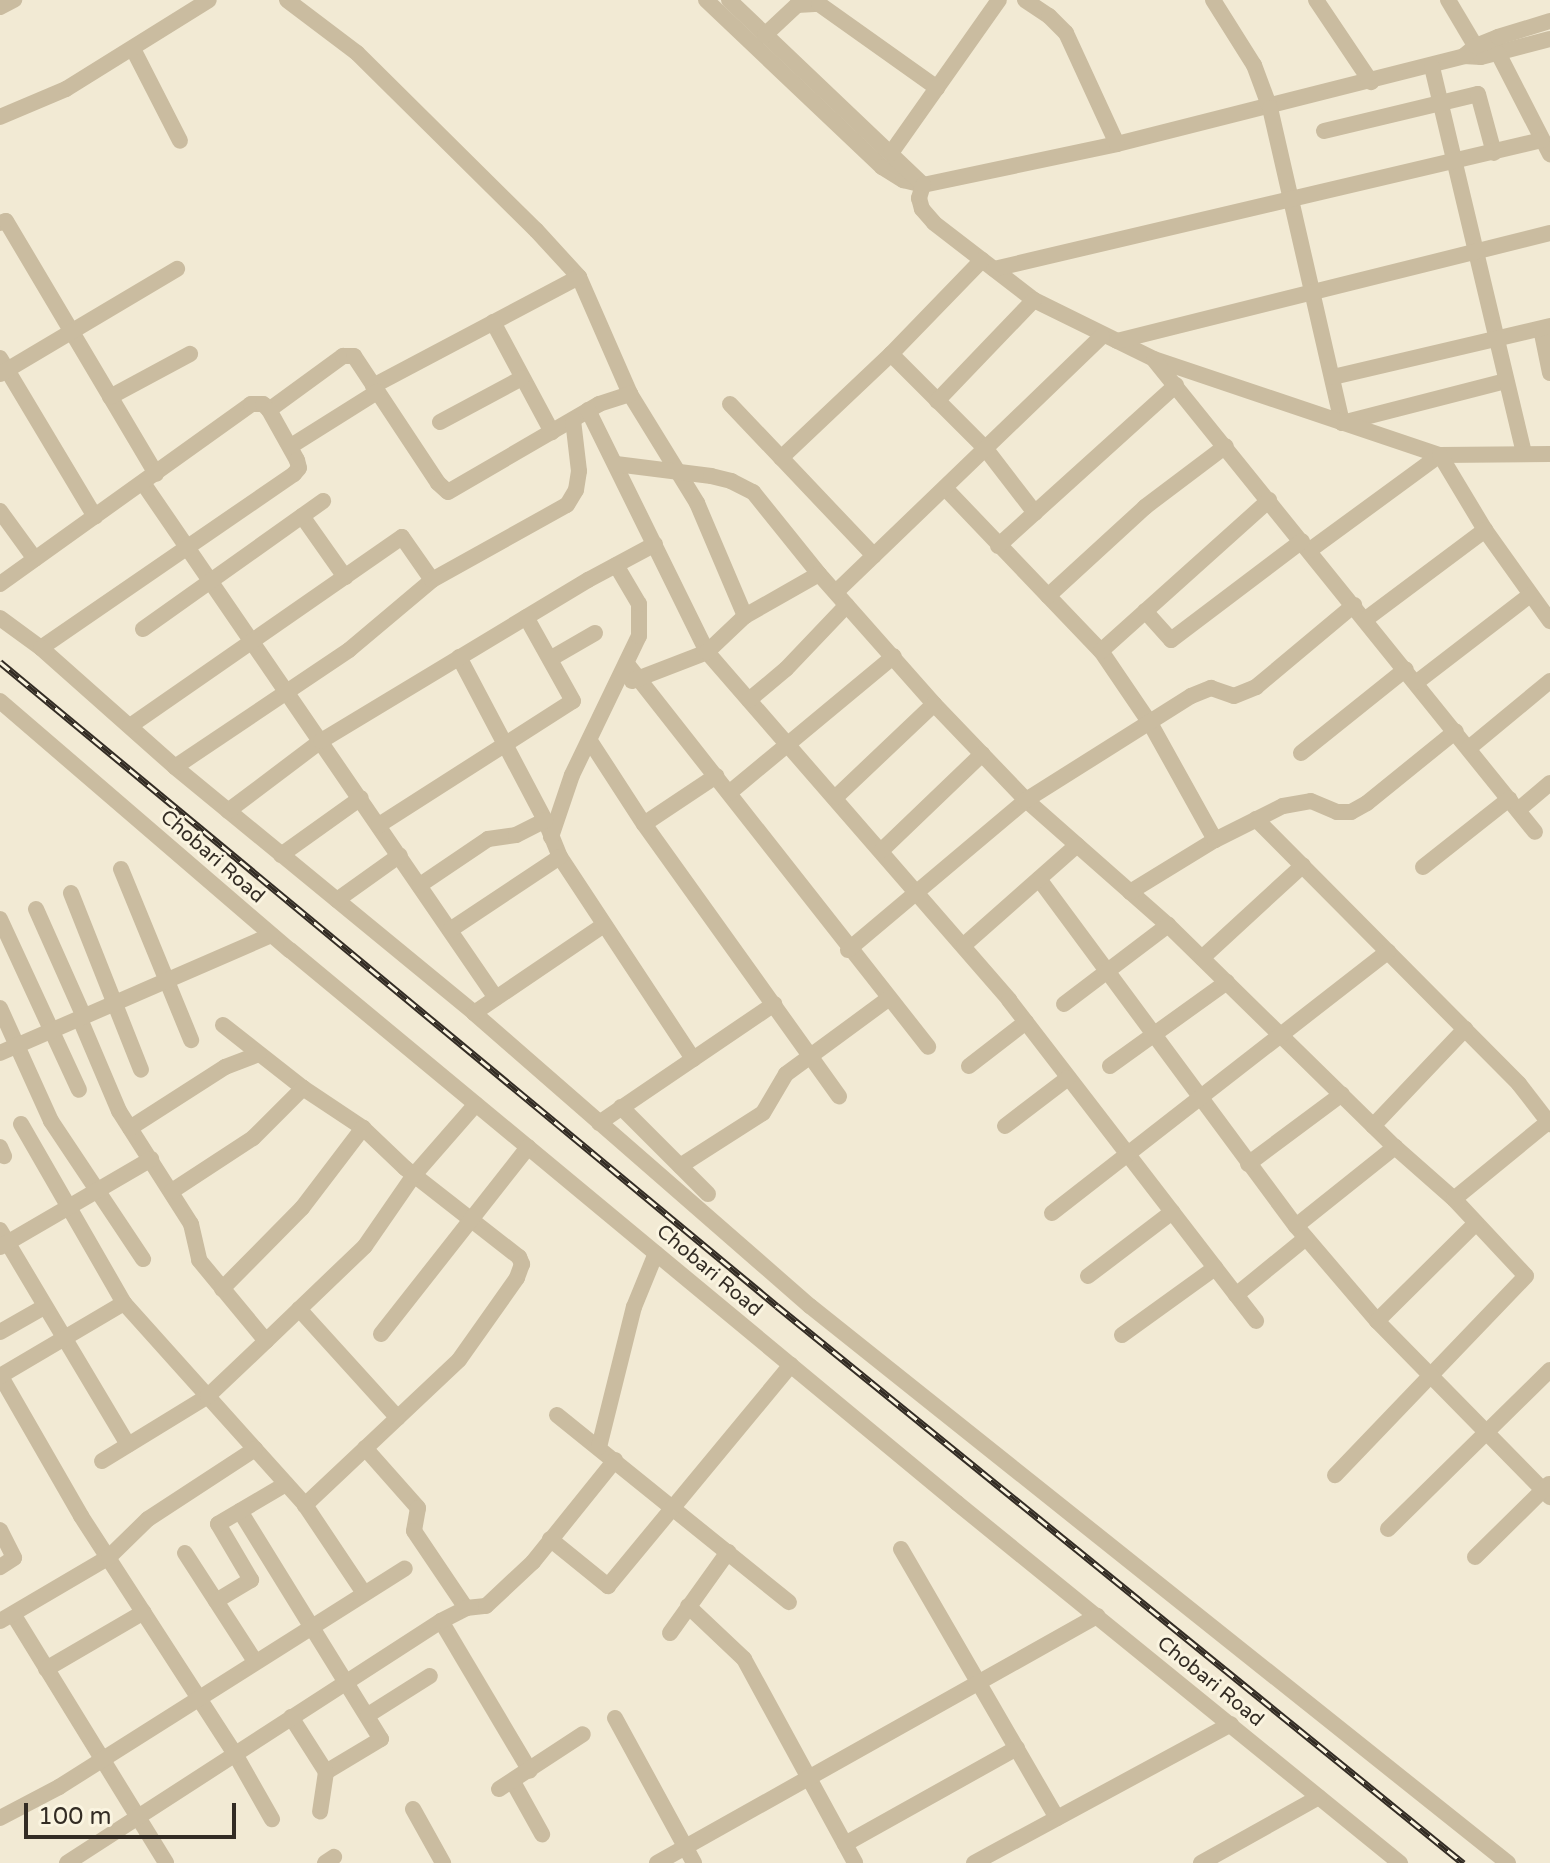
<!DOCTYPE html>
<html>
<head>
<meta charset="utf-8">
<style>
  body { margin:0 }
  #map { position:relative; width:1550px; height:1863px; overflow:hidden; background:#f2ead4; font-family:"Varela Round",sans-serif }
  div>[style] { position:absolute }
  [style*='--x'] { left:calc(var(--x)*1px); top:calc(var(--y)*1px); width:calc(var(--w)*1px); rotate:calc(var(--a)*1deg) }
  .minor>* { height:16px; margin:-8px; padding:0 8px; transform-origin:8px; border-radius:8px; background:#cabca0 }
  .rail>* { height:7px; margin-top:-3.5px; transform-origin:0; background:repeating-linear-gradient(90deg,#faf4e0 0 12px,#332c24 0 24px); box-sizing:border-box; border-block:2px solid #332c24 }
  span { translate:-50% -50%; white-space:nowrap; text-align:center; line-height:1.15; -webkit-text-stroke:6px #faf4e0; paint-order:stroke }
  .street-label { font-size:20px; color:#332c24 }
  .scale { position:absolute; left:24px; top:1803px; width:212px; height:36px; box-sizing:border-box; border:4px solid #332c24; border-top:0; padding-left:10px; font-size:24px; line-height:28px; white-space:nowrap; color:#332c24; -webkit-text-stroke:6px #faf4e0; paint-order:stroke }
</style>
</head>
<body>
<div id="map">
  <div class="minor">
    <i style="--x:287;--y:0;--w:88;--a:37.1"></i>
    <i style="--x:357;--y:53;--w:252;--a:44.7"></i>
    <i style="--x:536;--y:230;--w:64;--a:47.5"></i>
    <i style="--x:579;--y:277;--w:128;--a:66.4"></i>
    <i style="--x:630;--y:394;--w:128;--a:58.4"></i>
    <i style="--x:697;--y:503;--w:123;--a:67"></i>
    <i style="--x:706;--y:0;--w:243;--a:43.5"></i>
    <i style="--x:882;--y:167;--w:25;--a:32"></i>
    <i style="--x:903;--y:180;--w:21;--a:14"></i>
    <i style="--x:923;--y:185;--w:198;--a:-11.9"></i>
    <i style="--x:1117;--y:144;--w:358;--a:-14.2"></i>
    <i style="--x:1464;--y:56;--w:17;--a:3"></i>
    <i style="--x:1481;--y:57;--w:71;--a:-14.6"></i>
    <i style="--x:729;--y:0;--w:268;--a:43.6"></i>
    <i style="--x:1025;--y:0;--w:29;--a:34"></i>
    <i style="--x:1049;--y:16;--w:24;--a:45"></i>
    <i style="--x:1066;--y:33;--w:122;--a:65.3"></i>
    <i style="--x:1213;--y:0;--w:77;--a:57.8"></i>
    <i style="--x:1254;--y:65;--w:46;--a:69.6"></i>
    <i style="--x:1270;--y:108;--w:323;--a:77.1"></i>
    <i style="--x:1342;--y:423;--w:169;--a:-14.4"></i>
    <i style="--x:1316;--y:0;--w:99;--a:56.1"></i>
    <i style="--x:1448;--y:0;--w:63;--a:59.3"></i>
    <i style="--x:0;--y:7;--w:16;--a:-27"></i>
    <i style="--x:765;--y:35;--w:44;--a:-43.2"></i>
    <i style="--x:797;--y:5;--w:22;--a:-3"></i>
    <i style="--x:819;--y:4;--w:145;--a:35.4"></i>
    <i style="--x:133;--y:49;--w:103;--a:62.9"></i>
    <i style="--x:1498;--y:53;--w:114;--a:62.8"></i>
    <i style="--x:1464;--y:56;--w:16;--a:-40"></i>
    <i style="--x:1476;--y:46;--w:24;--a:-22"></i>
    <i style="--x:1498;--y:37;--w:54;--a:-17.1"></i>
    <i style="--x:1432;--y:67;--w:397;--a:76.6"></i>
    <i style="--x:0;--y:117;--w:72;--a:-23"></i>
    <i style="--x:66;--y:89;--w:168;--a:-31.9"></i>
    <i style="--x:1324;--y:131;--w:158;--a:-13.5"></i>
    <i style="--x:1478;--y:94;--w:61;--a:74.8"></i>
    <i style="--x:891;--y:153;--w:187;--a:-54.8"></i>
    <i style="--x:923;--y:185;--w:14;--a:107"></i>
    <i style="--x:919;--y:198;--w:11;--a:75"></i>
    <i style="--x:922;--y:209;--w:18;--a:49"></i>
    <i style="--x:934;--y:223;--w:126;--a:37.6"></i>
    <i style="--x:1034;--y:300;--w:134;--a:26.2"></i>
    <i style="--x:1154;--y:359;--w:302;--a:18.6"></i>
    <i style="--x:1440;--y:455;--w:110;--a:-0.5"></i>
    <i style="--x:0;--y:223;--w:6;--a:-18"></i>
    <i style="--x:6;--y:221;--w:294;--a:59.3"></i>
    <i style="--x:994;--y:269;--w:563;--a:-13.25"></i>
    <i style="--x:493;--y:322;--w:125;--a:61.8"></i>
    <i style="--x:1541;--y:329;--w:45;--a:78.4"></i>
    <i style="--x:1117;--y:341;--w:446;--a:-14"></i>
    <i style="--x:891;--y:354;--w:133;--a:45"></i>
    <i style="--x:985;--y:448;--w:82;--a:52.4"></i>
    <i style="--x:0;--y:358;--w:185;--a:59.1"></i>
    <i style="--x:1155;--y:361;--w:605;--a:51.1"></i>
    <i style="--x:0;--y:374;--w:206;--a:-30.7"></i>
    <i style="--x:1333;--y:377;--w:223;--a:-13.2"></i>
    <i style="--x:373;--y:386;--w:233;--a:-27.9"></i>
    <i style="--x:110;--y:397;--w:91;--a:-28.3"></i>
    <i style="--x:937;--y:401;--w:140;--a:-46.2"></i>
    <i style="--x:730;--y:404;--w:209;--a:46.5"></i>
    <i style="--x:269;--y:410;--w:92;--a:-36.1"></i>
    <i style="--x:343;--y:356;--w:11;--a:0"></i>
    <i style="--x:354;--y:356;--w:152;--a:56.5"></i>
    <i style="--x:438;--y:483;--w:13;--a:42"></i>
    <i style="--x:448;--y:492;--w:175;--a:-30.2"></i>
    <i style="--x:599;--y:404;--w:33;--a:-18"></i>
    <i style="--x:588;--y:410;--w:270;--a:63.8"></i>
    <i style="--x:707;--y:652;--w:461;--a:49"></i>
    <i style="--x:1009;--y:1000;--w:405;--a:52.4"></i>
    <i style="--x:440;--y:422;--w:93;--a:-28.2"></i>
    <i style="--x:291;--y:446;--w:102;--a:-32.1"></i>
    <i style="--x:781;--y:458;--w:151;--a:-43.4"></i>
    <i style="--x:891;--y:354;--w:131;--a:-45.9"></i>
    <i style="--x:616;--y:464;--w:96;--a:7.2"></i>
    <i style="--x:711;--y:476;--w:21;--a:14"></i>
    <i style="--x:731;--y:481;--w:25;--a:27"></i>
    <i style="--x:753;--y:492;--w:105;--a:51.2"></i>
    <i style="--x:819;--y:574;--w:174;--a:48.5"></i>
    <i style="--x:934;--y:704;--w:133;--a:46.2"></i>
    <i style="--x:1026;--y:800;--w:189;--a:41.4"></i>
    <i style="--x:1168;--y:925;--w:318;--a:44.4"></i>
    <i style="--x:1395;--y:1147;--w:79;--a:41.4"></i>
    <i style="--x:1454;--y:1199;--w:105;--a:46.9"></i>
    <i style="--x:1526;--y:1276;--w:276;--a:133.8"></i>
    <i style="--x:143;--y:483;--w:624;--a:55.57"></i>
    <i style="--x:945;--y:488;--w:226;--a:46.3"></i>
    <i style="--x:1101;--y:651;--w:87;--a:55.8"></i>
    <i style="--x:1150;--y:723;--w:134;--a:60.9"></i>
    <i style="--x:0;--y:511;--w:59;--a:53.9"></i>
    <i style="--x:302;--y:516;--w:75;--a:54.8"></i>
    <i style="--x:998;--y:546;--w:240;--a:-42.1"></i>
    <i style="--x:1310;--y:550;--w:161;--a:-36.2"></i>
    <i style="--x:1440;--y:455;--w:87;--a:59"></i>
    <i style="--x:1485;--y:530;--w:112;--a:54.5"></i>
    <i style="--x:0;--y:584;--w:309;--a:-35.6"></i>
    <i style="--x:251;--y:404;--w:12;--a:0"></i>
    <i style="--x:263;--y:404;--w:8;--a:45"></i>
    <i style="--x:269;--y:410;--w:57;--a:60.8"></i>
    <i style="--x:297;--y:460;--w:8;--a:76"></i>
    <i style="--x:299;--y:468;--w:8;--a:130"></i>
    <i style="--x:294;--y:474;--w:307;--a:145.5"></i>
    <i style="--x:836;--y:592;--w:369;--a:-43.9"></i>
    <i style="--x:1048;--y:596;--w:132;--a:-42.5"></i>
    <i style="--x:1145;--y:507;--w:101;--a:-37"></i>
    <i style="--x:1145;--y:611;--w:39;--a:48"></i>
    <i style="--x:1171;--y:640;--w:164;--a:-37.1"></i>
    <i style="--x:0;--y:618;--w:51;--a:36.2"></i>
    <i style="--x:41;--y:648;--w:179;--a:41.6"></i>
    <i style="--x:175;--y:767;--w:387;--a:39.4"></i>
    <i style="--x:474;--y:1013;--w:446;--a:41.1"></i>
    <i style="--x:810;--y:1306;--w:893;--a:38.59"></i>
    <i style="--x:1366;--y:619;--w:149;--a:-36.8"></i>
    <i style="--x:143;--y:629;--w:221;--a:-35.4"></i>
    <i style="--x:1101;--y:651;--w:226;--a:-41.9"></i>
    <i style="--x:459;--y:657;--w:184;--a:62.2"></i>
    <i style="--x:545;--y:820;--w:40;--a:68"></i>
    <i style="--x:560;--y:857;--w:242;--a:56.6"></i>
    <i style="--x:550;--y:659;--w:52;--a:-30"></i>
    <i style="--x:627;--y:664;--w:487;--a:51.8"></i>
    <i style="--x:632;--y:681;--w:80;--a:-21.1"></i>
    <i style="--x:707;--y:652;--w:52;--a:-43.5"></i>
    <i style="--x:745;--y:616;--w:85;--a:-29.6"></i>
    <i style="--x:1417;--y:682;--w:143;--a:-37.6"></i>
    <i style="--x:749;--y:700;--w:48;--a:-40"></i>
    <i style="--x:786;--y:669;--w:88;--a:-46.4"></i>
    <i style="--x:0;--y:701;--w:382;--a:40.7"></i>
    <i style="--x:290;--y:950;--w:866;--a:39.66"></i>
    <i style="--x:957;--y:1503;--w:571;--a:39.1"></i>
    <i style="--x:130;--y:726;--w:331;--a:-34.8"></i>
    <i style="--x:402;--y:537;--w:52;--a:55.1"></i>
    <i style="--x:590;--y:741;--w:99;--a:57"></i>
    <i style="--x:644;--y:824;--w:335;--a:54.4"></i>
    <i style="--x:1469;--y:748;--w:105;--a:-39.6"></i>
    <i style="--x:1301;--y:753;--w:134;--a:-38.7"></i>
    <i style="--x:175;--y:767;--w:210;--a:-33.9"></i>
    <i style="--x:349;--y:650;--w:109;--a:-40.1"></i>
    <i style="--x:432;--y:580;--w:154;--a:-29.1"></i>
    <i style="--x:567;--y:505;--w:17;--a:-59"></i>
    <i style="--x:576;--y:490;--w:19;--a:-81"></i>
    <i style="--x:579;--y:471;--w:51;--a:-96.7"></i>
    <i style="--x:729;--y:793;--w:214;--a:-39.7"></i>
    <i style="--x:836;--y:797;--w:135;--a:-43.5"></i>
    <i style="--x:1518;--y:810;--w:42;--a:-40.2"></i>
    <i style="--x:228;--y:811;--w:116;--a:-37"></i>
    <i style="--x:321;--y:741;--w:312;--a:-31.1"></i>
    <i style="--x:588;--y:580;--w:76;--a:-28.2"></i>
    <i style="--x:1256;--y:819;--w:373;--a:45.2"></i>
    <i style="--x:1519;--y:1084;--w:51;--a:52.2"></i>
    <i style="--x:644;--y:824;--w:87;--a:-33.7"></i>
    <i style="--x:379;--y:825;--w:230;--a:-32.6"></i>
    <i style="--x:573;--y:701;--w:96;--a:-119.2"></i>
    <i style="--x:551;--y:837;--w:65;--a:-71.3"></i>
    <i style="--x:572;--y:775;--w:154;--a:-64.3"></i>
    <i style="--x:639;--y:636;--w:32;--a:-90"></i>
    <i style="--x:639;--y:604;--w:45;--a:-120.5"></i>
    <i style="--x:882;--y:850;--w:139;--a:-43.8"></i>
    <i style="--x:281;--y:855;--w:98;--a:-35.5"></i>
    <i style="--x:1423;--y:867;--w:110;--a:-38.3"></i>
    <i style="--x:121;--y:869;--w:185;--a:67.7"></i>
    <i style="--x:1039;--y:879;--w:432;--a:53.5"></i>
    <i style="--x:1296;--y:1226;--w:125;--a:49.5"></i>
    <i style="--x:1377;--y:1321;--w:247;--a:45.5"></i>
    <i style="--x:420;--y:885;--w:82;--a:-34.1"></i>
    <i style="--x:488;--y:839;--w:28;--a:-8"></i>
    <i style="--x:516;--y:835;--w:33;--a:-27"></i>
    <i style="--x:1130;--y:892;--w:100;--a:-31.5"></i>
    <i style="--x:1215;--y:840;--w:76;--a:-26.6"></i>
    <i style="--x:1283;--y:806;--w:28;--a:-10"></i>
    <i style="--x:1311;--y:801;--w:28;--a:23"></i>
    <i style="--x:1337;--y:812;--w:14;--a:0"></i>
    <i style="--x:1351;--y:812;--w:18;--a:-29"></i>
    <i style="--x:1367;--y:803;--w:114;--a:-39"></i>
    <i style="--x:71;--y:893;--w:190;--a:68.4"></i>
    <i style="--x:337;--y:900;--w:77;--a:-35.5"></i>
    <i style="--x:36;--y:909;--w:118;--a:66"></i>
    <i style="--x:0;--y:919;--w:188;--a:65.2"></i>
    <i style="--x:450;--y:930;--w:132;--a:-33.6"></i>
    <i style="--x:964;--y:945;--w:151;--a:-41.5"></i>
    <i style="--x:848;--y:950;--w:233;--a:-40.1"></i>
    <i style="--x:1026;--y:800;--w:195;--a:-32.2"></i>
    <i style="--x:1191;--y:696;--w:22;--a:-22"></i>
    <i style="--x:1211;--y:688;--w:24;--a:19"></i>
    <i style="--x:1234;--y:696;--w:24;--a:-22"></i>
    <i style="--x:1256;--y:687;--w:128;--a:-39.9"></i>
    <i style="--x:1202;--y:958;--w:137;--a:-42.6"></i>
    <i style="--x:1064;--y:1004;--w:131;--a:-37.2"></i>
    <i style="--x:0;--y:1008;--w:124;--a:65.7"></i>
    <i style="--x:51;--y:1121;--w:166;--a:56.3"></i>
    <i style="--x:474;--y:1013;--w:157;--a:-34.1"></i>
    <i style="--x:80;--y:1019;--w:100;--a:67"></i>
    <i style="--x:119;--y:1111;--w:134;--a:57.5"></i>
    <i style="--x:191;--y:1224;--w:37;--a:77"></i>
    <i style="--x:199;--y:1260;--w:105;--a:50.4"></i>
    <i style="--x:223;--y:1025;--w:102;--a:38.2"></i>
    <i style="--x:303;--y:1088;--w:72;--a:33.7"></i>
    <i style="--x:363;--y:1128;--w:58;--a:43.6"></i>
    <i style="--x:405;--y:1168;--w:145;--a:38"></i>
    <i style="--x:519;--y:1257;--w:8;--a:67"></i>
    <i style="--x:522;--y:1264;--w:15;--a:110"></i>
    <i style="--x:517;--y:1278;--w:100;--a:125.3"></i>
    <i style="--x:459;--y:1360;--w:212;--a:136.7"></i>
    <i style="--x:0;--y:1053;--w:296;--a:-23.5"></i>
    <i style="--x:969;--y:1066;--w:72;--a:-37.7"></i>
    <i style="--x:1110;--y:1066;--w:144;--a:-35.7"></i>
    <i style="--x:621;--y:1107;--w:123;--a:45"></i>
    <i style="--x:599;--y:1123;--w:212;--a:-34.2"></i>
    <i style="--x:21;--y:1124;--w:207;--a:60.1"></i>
    <i style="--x:124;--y:1303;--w:271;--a:48.1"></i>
    <i style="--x:305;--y:1505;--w:106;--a:56.2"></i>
    <i style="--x:1005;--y:1126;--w:79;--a:-37.3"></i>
    <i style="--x:1373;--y:1126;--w:134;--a:-46.5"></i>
    <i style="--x:130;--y:1128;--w:113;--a:-32.7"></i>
    <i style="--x:225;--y:1067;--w:36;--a:-21"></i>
    <i style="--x:0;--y:1147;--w:10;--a:66"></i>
    <i style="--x:1248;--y:1164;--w:117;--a:-36.7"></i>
    <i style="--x:680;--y:1166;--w:98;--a:-32.6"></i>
    <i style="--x:763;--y:1113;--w:45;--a:-59.5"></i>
    <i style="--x:786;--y:1074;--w:127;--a:-36.3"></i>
    <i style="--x:172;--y:1191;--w:97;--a:-33.2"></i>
    <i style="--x:253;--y:1138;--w:71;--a:-45"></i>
    <i style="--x:1454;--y:1199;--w:122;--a:-39.3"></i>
    <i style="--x:1052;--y:1213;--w:426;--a:-37.9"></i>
    <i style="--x:1296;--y:1226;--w:127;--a:-38.6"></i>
    <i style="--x:0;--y:1230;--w:250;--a:59.2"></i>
    <i style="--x:0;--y:1247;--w:175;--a:-30.2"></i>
    <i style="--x:1088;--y:1276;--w:106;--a:-37.3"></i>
    <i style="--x:222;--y:1289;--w:114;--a:-45.4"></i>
    <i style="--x:302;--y:1208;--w:101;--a:-52.7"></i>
    <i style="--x:1236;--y:1295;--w:90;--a:-39.2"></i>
    <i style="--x:299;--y:1309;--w:147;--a:47.8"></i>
    <i style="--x:1377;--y:1321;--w:139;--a:-44.7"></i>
    <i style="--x:0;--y:1332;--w:51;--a:-29.6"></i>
    <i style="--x:381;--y:1334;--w:238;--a:-51.8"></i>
    <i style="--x:1122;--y:1335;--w:115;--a:-35.8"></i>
    <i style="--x:0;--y:1375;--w:163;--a:60.1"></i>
    <i style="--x:81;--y:1516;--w:283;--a:57.1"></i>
    <i style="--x:235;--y:1754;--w:75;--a:60.4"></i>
    <i style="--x:0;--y:1376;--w:144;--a:-30.5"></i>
    <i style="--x:557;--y:1415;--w:298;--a:38.9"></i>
    <i style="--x:599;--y:1447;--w:144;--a:-76"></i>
    <i style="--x:634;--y:1307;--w:58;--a:-67.8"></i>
    <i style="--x:365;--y:1448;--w:80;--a:48.5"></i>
    <i style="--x:418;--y:1508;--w:23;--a:100"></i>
    <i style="--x:414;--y:1531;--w:93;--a:56"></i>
    <i style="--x:102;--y:1461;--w:124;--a:-31.5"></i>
    <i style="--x:208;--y:1396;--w:80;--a:-43.5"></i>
    <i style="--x:266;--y:1341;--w:137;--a:-43.8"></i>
    <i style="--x:365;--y:1246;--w:86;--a:-55.4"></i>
    <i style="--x:414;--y:1175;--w:94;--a:-48.9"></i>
    <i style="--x:240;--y:1511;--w:268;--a:58.3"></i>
    <i style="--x:381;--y:1739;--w:64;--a:149"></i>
    <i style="--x:326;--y:1772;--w:40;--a:98.5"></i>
    <i style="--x:1388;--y:1529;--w:227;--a:-44.5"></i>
    <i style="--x:0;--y:1530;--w:31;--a:63"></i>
    <i style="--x:14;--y:1558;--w:17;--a:147"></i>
    <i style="--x:550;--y:1539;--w:75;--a:39"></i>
    <i style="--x:608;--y:1586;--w:287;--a:-50.4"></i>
    <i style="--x:901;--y:1549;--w:311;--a:59.9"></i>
    <i style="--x:185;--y:1553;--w:129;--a:57.1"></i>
    <i style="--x:1475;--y:1557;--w:104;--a:-44.6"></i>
    <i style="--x:216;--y:1601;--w:41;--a:-31"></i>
    <i style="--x:251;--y:1580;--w:65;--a:-120.5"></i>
    <i style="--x:218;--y:1524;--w:79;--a:-30.5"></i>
    <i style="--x:688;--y:1606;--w:77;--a:43.4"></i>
    <i style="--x:744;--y:1659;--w:232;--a:61.4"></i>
    <i style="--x:13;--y:1614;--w:292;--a:58.4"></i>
    <i style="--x:0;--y:1621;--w:126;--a:-30.4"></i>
    <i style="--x:109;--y:1557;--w:54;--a:-44.3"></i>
    <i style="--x:148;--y:1519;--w:128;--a:-33.2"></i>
    <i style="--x:441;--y:1621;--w:174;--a:59.3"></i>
    <i style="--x:670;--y:1633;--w:100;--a:-54.4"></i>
    <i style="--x:46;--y:1669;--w:113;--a:-30.2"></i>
    <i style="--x:368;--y:1715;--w:73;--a:-32.2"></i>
    <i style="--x:291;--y:1717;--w:65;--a:57.5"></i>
    <i style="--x:615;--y:1718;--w:165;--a:61.4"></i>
    <i style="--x:513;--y:1782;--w:60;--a:60.9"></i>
    <i style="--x:499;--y:1789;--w:100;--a:-33.2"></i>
    <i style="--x:413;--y:1809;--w:62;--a:60.9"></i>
    <i style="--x:0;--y:1818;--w:67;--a:-27.7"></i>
    <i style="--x:59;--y:1787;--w:409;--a:-32.3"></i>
    <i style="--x:845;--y:1844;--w:197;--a:-29.2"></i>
    <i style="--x:67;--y:1863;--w:445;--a:-32.9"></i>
    <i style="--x:441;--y:1621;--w:28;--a:-27"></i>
    <i style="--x:466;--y:1608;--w:20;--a:-6"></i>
    <i style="--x:486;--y:1606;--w:64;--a:-43.1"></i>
    <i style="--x:533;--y:1562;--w:131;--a:-51.2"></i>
    <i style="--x:325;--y:1863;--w:11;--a:-34"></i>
    <i style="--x:657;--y:1863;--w:505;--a:-29.31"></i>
    <i style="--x:974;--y:1863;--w:292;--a:-28.4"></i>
    <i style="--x:1201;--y:1863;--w:135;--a:-29.2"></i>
  </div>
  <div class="rail">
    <i style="--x:0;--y:662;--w:1009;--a:39.65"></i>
    <i style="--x:777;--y:1306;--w:884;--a:39.07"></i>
  </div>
  <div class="street-label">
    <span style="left:212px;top:857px;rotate:41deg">Chobari Road</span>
    <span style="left:709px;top:1271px;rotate:40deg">Chobari Road</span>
    <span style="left:1210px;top:1682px;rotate:39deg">Chobari Road</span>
  </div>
  <div class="scale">100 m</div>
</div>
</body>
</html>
